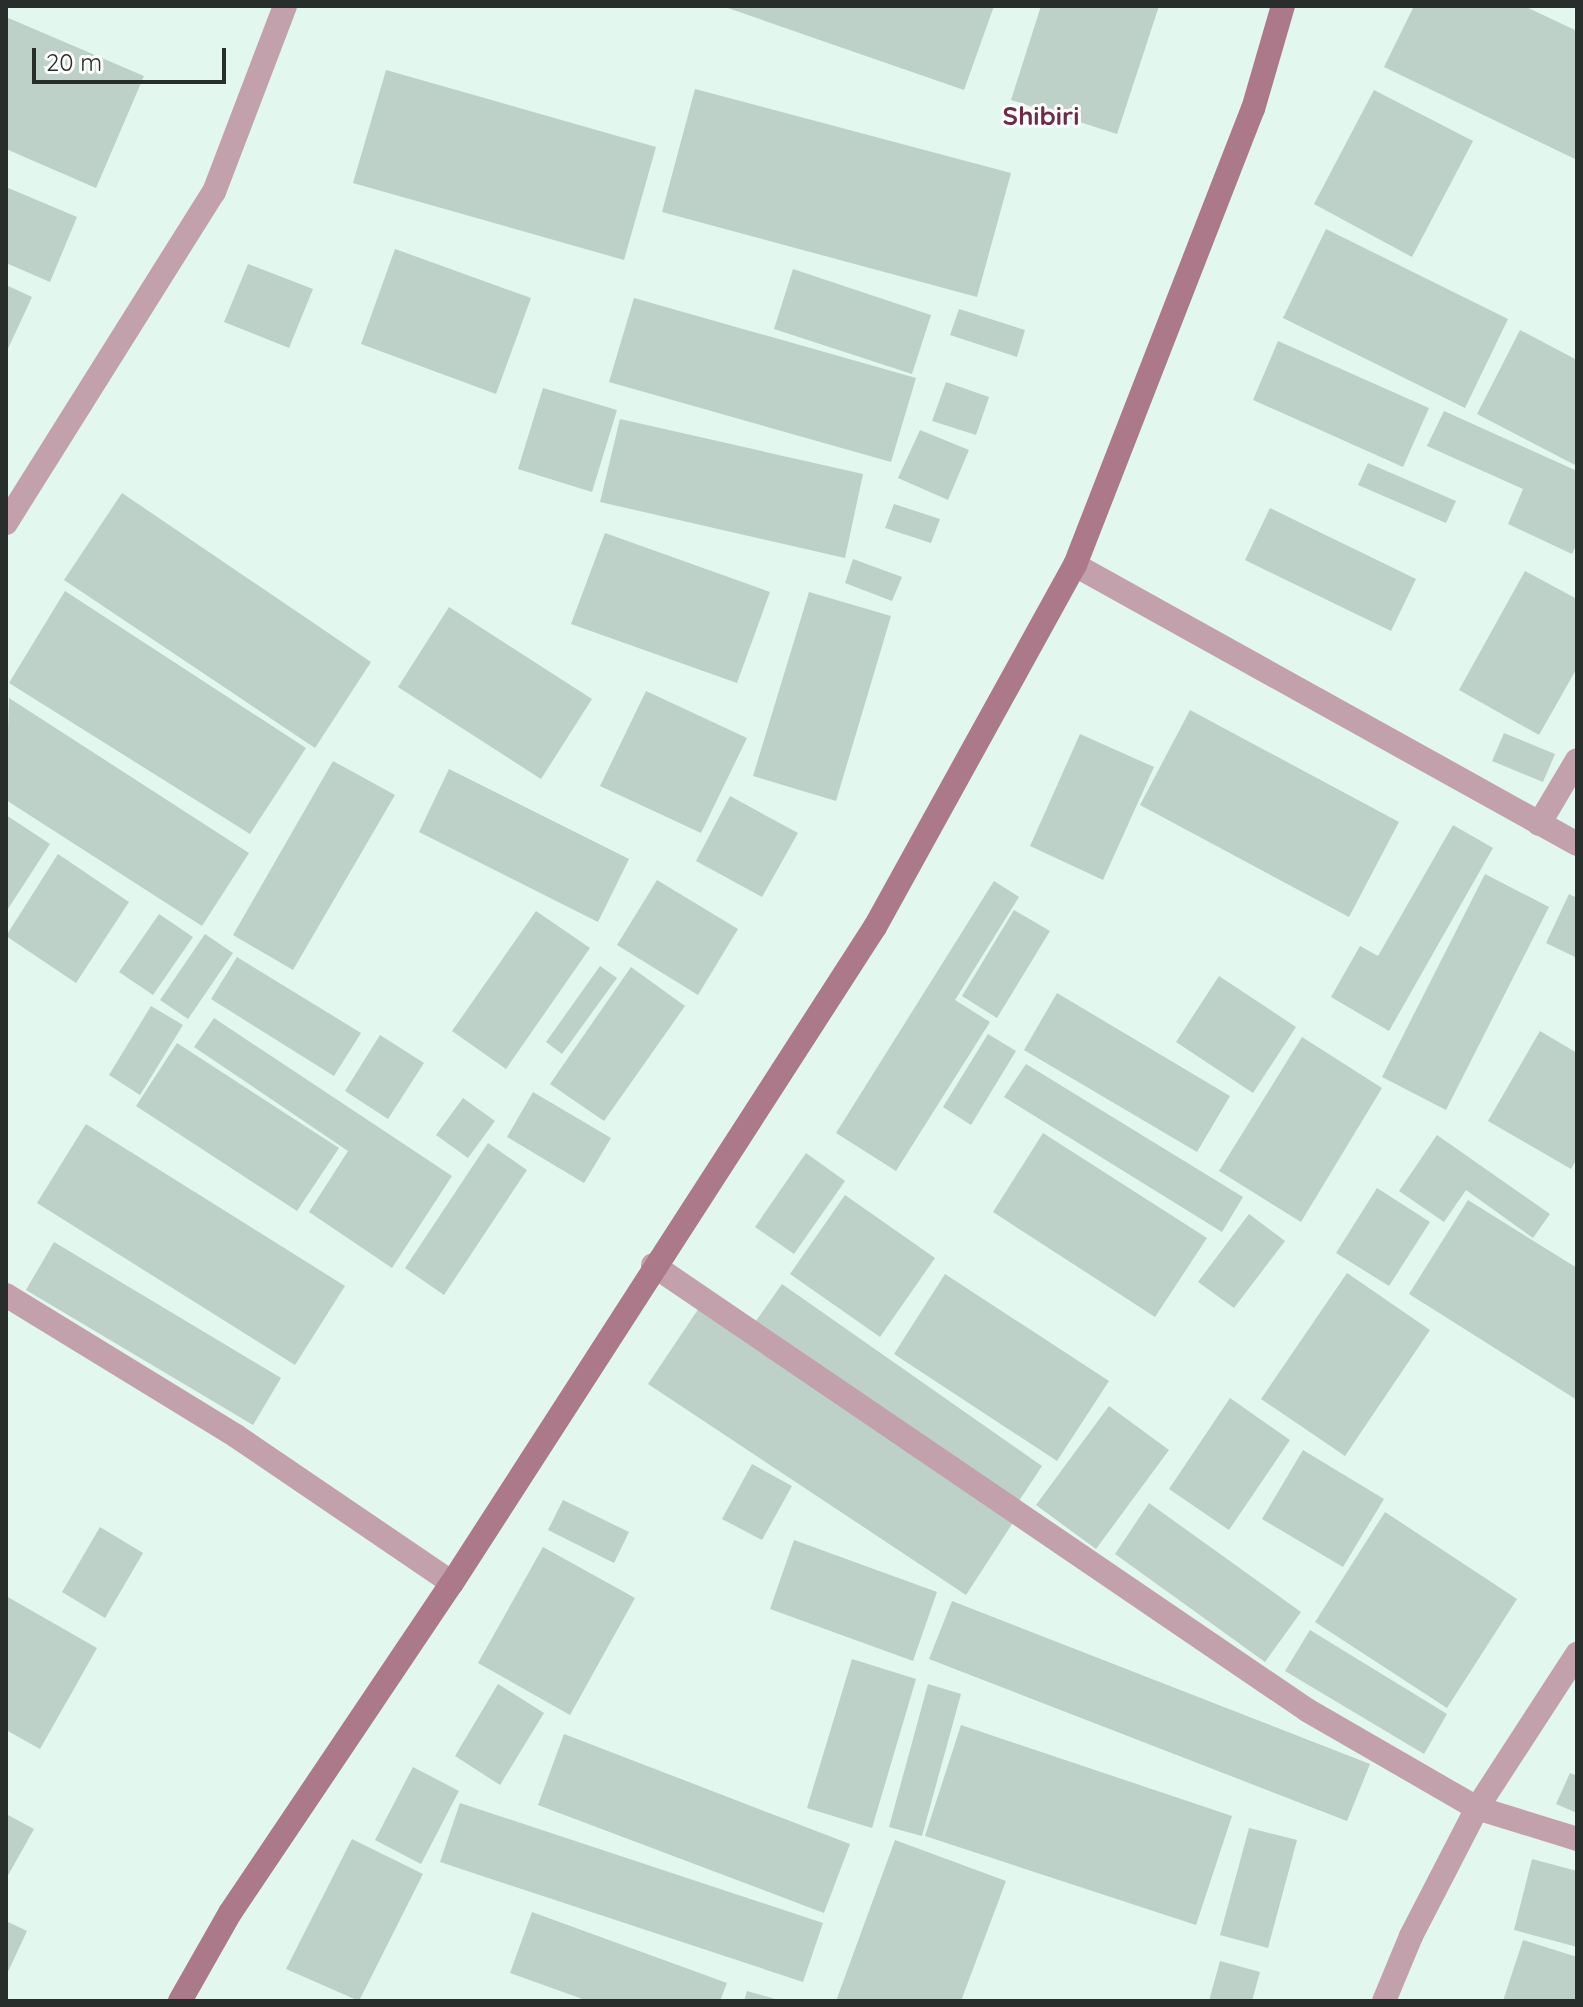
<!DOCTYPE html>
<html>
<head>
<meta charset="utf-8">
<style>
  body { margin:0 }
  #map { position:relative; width:1583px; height:2007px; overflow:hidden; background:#e2f7ed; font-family:Quicksand,sans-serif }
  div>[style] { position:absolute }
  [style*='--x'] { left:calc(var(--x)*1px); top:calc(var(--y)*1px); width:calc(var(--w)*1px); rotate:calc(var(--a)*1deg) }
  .building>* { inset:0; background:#bdd1c8 }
  .street>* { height:24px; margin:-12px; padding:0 12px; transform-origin:12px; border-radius:12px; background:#c3a1ac }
  .secondary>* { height:24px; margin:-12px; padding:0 12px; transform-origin:12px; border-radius:12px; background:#ab798a }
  span { translate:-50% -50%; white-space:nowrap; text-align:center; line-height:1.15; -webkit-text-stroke:6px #fefefe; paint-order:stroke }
  .neighbourhood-label { font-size:26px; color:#6e2b47; font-weight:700 }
  .frame { position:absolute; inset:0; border:8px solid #272e2b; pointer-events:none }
  .scale { position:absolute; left:32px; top:48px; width:194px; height:36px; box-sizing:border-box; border:4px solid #272e2b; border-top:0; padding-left:10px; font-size:24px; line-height:28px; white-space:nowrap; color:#272e2b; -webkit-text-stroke:6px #fefefe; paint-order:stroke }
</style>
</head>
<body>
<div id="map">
  <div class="building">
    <i style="clip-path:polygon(722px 6px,994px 6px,964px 90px)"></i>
    <i style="clip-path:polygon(1041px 6px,1159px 6px,1117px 134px,1011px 100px)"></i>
    <i style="clip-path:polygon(1414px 6px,1524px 6px,1577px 31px,1577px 160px,1384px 67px)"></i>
    <i style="clip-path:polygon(6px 17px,144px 76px,96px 188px,6px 149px)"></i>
    <i style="clip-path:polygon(386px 70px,656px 147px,624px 260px,353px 183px)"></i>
    <i style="clip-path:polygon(695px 89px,1011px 173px,977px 297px,662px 212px)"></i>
    <i style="clip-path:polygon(1374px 90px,1473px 141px,1412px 257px,1314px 204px)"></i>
    <i style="clip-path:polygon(6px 187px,77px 217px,50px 282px,6px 263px)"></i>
    <i style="clip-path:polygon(1326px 229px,1508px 319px,1465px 408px,1283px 318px)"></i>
    <i style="clip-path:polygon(395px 249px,531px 298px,496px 394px,361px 344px)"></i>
    <i style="clip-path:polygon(248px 264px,313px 289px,289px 348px,224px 322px)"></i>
    <i style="clip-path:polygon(793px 269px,931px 315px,912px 374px,774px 329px)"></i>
    <i style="clip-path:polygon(6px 285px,32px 297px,6px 353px)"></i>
    <i style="clip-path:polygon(634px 298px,916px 378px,891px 462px,609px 382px)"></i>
    <i style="clip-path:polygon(959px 309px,1025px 330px,1017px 357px,950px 335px)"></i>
    <i style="clip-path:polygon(1520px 330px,1577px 360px,1577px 466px,1477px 414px)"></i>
    <i style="clip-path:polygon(1278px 341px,1429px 408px,1403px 467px,1253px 400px)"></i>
    <i style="clip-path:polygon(946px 382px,989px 397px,976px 435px,932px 421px)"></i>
    <i style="clip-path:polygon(543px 388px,617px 410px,592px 492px,518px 469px)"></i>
    <i style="clip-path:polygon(1444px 411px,1577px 471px,1577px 543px,1572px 554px,1508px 524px,1523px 489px,1427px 446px)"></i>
    <i style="clip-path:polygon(620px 419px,863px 474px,845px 558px,600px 502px)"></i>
    <i style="clip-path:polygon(920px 430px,969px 450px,948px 500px,898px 478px)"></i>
    <i style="clip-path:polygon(1368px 463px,1456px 501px,1446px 523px,1358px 485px)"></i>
    <i style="clip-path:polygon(122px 493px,371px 662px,315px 748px,64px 580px)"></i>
    <i style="clip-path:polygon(894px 504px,940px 519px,931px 543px,885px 528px)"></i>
    <i style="clip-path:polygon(1270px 508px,1416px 579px,1391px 631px,1245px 560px)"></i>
    <i style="clip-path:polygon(605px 533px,770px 592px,737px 683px,571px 624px)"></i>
    <i style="clip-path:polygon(853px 559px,902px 577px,892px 601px,845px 583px)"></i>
    <i style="clip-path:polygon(1525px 571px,1577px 599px,1577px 668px,1539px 735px,1459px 690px)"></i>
    <i style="clip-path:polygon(65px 591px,306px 748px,250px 834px,9px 683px)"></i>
    <i style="clip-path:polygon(809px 592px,891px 616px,836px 801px,753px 776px)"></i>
    <i style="clip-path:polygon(449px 607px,592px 699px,541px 779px,398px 687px)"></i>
    <i style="clip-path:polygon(646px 691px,747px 738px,701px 833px,600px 786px)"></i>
    <i style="clip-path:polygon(9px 698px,249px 853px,202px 926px,6px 800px)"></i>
    <i style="clip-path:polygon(1190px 710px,1399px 822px,1349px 917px,1140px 805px)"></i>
    <i style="clip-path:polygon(1504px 733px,1555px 754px,1543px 782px,1492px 761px)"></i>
    <i style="clip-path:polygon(1080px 734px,1154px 767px,1103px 880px,1030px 846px)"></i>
    <i style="clip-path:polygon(333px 761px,395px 795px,293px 970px,233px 935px)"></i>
    <i style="clip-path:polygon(449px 769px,629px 859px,598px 922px,419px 832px)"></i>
    <i style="clip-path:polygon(730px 796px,798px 833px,762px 897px,696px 861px)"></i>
    <i style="clip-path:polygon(6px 815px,50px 844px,6px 912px)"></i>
    <i style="clip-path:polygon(1453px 825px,1493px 848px,1389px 1031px,1331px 997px,1360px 946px,1378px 956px)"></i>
    <i style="clip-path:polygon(58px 854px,129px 902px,76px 983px,6px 936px)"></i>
    <i style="clip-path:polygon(1485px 874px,1549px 907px,1446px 1110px,1382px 1077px)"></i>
    <i style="clip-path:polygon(657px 880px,738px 929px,698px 995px,617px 945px)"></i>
    <i style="clip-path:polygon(994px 881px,1019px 897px,955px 1000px,990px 1022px,896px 1171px,836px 1133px)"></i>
    <i style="clip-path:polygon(1569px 894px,1577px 898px,1577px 958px,1546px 943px)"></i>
    <i style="clip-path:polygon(1014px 910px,1050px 931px,997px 1018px,962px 996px)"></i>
    <i style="clip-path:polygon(536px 911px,590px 948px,506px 1069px,452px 1031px)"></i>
    <i style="clip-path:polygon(159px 914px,193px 937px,153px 995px,119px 972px)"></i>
    <i style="clip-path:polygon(205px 934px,233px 953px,188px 1019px,160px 1000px)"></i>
    <i style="clip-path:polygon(237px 957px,361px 1033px,334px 1076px,211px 999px)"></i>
    <i style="clip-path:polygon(600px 966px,617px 978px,562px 1054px,546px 1042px)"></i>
    <i style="clip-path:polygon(631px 967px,685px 1006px,604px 1121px,550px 1084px)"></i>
    <i style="clip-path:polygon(1219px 976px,1296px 1027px,1253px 1093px,1176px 1042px)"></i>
    <i style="clip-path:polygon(1057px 993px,1230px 1096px,1197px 1152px,1024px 1050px)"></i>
    <i style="clip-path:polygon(151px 1006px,183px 1025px,140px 1095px,109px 1075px)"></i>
    <i style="clip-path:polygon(214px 1018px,452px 1176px,392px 1268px,309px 1212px,348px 1151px,194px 1047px)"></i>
    <i style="clip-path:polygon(1540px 1031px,1577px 1053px,1577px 1159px,1571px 1169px,1488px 1121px)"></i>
    <i style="clip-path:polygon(988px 1034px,1016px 1051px,971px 1125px,943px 1107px)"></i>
    <i style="clip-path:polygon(380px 1035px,424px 1063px,388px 1119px,345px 1091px)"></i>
    <i style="clip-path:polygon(1302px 1037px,1382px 1088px,1301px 1222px,1219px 1171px)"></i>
    <i style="clip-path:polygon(177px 1043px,339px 1148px,297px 1211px,136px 1106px)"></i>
    <i style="clip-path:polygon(1026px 1064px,1243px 1197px,1222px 1232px,1004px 1097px)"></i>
    <i style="clip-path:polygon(533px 1092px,611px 1138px,584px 1183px,507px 1137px)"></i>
    <i style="clip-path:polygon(463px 1098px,495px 1121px,468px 1158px,436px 1135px)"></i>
    <i style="clip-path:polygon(86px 1124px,345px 1286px,295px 1365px,37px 1203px)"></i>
    <i style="clip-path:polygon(1043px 1133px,1207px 1238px,1155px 1317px,993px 1212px)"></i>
    <i style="clip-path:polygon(1437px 1135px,1550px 1214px,1533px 1238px,1466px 1190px,1444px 1222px,1399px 1191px)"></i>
    <i style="clip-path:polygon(488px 1143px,527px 1170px,444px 1295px,405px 1268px)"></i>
    <i style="clip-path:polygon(806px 1153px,845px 1181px,794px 1254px,755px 1227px)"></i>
    <i style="clip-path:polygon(1377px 1188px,1430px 1222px,1389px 1286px,1336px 1253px)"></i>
    <i style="clip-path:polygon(845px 1195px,935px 1258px,880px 1337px,790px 1274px)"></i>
    <i style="clip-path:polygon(1468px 1200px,1577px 1268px,1577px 1400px,1409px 1294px)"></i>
    <i style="clip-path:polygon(1249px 1214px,1285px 1241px,1234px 1308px,1198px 1282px)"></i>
    <i style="clip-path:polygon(54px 1242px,281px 1378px,253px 1425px,26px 1290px)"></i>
    <i style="clip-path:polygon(1347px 1273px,1430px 1330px,1345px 1456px,1261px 1399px)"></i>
    <i style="clip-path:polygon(945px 1274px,1109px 1381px,1057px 1461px,894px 1354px)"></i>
    <i style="clip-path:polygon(782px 1284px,1042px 1466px,1017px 1504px,756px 1321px)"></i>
    <i style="clip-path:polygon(699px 1308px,1016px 1518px,966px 1595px,648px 1384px)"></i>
    <i style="clip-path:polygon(1230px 1398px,1290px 1440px,1229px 1530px,1169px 1489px)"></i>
    <i style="clip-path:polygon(1109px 1406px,1169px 1450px,1096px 1549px,1036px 1505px)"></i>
    <i style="clip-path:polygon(1303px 1450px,1384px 1499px,1343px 1567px,1262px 1519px)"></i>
    <i style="clip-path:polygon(752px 1464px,792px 1486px,762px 1540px,722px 1519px)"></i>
    <i style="clip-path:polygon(563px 1500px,629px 1532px,614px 1563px,548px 1530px)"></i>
    <i style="clip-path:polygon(1149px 1503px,1301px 1612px,1265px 1662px,1115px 1554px)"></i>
    <i style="clip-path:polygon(1385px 1512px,1517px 1599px,1447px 1708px,1315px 1622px)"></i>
    <i style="clip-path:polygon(100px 1527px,143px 1553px,105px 1618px,62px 1592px)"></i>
    <i style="clip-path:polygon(794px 1540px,937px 1592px,913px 1661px,770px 1609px)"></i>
    <i style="clip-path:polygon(543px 1547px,635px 1598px,570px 1715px,478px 1663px)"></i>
    <i style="clip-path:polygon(6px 1596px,97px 1648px,40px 1749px,6px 1730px)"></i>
    <i style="clip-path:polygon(952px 1601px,1370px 1764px,1347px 1821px,929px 1659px)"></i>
    <i style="clip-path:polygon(1310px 1630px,1447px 1714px,1424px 1754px,1285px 1671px)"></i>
    <i style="clip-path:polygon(852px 1659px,916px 1679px,872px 1828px,807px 1808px)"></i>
    <i style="clip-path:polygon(498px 1684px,544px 1713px,500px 1785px,455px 1756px)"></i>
    <i style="clip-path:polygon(928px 1684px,961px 1694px,922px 1836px,889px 1827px)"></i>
    <i style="clip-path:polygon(961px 1725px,1232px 1816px,1196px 1925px,925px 1836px)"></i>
    <i style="clip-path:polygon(564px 1734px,850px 1844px,824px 1913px,538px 1805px)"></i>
    <i style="clip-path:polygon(413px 1767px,459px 1791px,421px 1864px,375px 1840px)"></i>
    <i style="clip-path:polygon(1570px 1773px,1577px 1776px,1577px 1813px,1556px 1804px)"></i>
    <i style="clip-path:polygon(460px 1803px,823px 1923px,803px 1982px,440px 1862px)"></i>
    <i style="clip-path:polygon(6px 1814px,34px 1829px,6px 1879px)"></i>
    <i style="clip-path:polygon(1249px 1828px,1297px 1840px,1268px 1948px,1220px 1935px)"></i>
    <i style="clip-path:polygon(352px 1839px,423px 1874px,359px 2001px,286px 1969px)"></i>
    <i style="clip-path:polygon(895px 1840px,1006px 1881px,961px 2001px,836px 2001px)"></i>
    <i style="clip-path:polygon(1532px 1859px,1577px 1871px,1577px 1947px,1514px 1930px)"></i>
    <i style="clip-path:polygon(532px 1912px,727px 1983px,720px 2001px,588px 2001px,510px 1973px)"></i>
    <i style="clip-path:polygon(6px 1921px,27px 1931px,6px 1976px)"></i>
    <i style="clip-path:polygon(1523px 1940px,1577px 1957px,1577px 2001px,1503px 2001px)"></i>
    <i style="clip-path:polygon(1220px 1961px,1260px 1972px,1252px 2001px,1209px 2001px)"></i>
    <i style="clip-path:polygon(747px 1991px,779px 2000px,779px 2001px,744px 2001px)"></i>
  </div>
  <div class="street">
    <i style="--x:6;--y:523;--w:391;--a:-57.9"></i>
    <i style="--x:214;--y:192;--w:199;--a:-69.1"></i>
    <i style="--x:1075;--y:565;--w:574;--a:29.06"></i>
    <i style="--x:1539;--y:824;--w:74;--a:-59.3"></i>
    <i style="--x:653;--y:1265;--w:791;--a:34.23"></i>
    <i style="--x:1307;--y:1710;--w:196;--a:30"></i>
    <i style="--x:1477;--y:1808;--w:105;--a:17.2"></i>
    <i style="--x:6;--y:1295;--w:270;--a:31.5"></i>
    <i style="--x:236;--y:1436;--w:261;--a:34.2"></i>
    <i style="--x:1384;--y:2001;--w:70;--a:-67.4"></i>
    <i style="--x:1411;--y:1936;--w:144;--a:-62.7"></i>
    <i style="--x:1477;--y:1808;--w:184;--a:-57"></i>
  </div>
  <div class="secondary">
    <i style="--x:180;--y:2001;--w:101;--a:-60.4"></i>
    <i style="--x:230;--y:1913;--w:398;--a:-56.1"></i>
    <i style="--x:452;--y:1583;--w:781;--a:-57.19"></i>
    <i style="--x:875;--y:927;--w:414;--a:-61.1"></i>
    <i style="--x:1075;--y:565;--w:490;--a:-68.7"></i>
    <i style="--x:1253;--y:109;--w:107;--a:-73.8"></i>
  </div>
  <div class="neighbourhood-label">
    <span style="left:1041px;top:116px">Shibiri</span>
  </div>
  <div class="frame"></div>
  <div class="scale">20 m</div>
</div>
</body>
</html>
